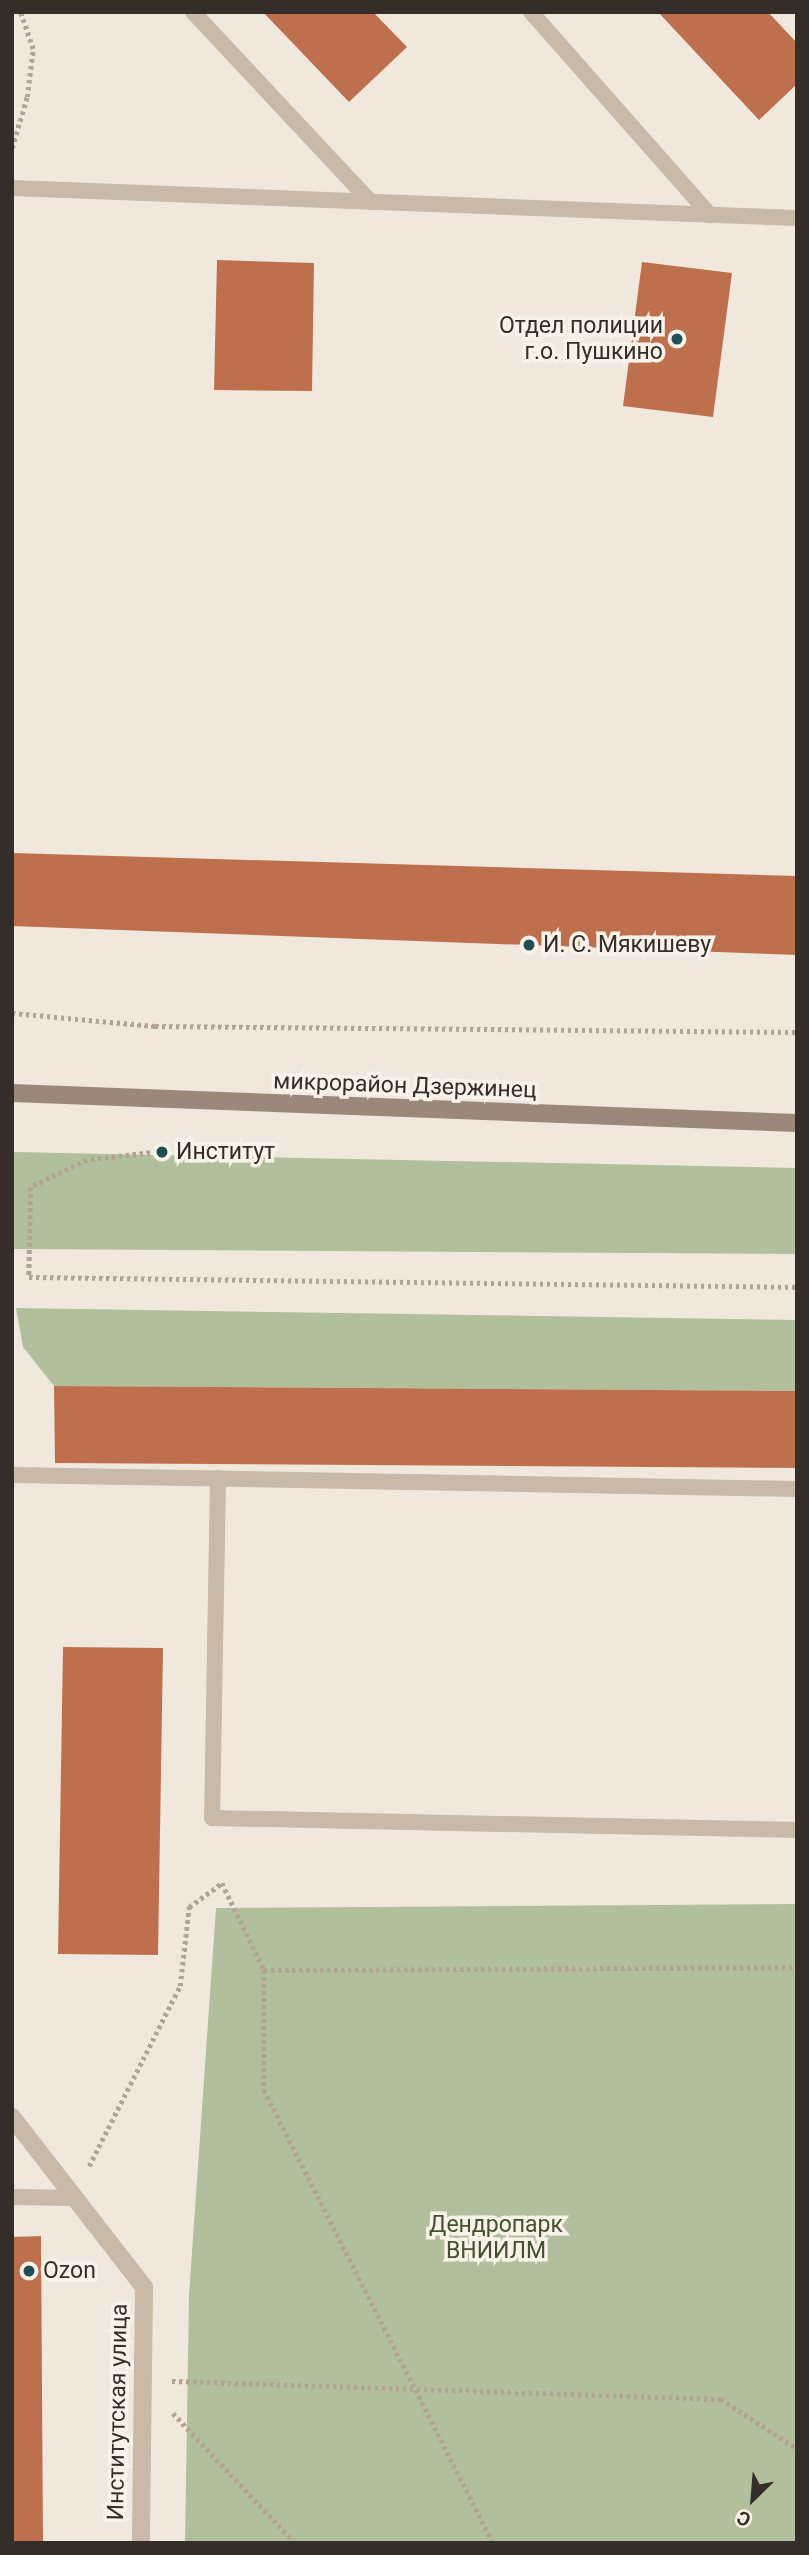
<!DOCTYPE html>
<html>
<head>
<meta charset="utf-8">
<style>
  body { margin:0 }
  #map { position:relative; width:809px; height:2555px; overflow:hidden; background:#f0e8dd; font-family:Roboto,sans-serif }
  div>[style] { position:absolute }
  [style*='--x'] { left:calc(var(--x)*1px); top:calc(var(--y)*1px); width:calc(var(--w)*1px); rotate:calc(var(--a)*1deg) }
  .green>* { inset:0; background:#b2bf9d }
  .building>* { inset:0; background:#be6f4d }
  .path>* { height:4.5px; margin-top:-2.25px; transform-origin:0; background:repeating-linear-gradient(90deg,#b3a394 0 3.5px,transparent 0 7px) }
  .service>* { height:16px; margin:-8px; padding:0 8px; transform-origin:8px; border-radius:8px; background:#c8b9a9 }
  .minor>* { height:18px; margin:-9px; padding:0 9px; transform-origin:9px; border-radius:9px; background:#c8b9a9 }
  .secondary>* { height:18px; margin:-9px; padding:0 9px; transform-origin:9px; border-radius:9px; background:#9b887b }
  .dots>* { width:19px; height:19px; translate:-50% -50%; box-sizing:border-box; border:4px solid #f8f2e9; border-radius:50% }
  span { translate:-50% -50%; white-space:nowrap; text-align:center; line-height:1.15; -webkit-text-stroke:7px #f8f2e9; paint-order:stroke }
  .poi-label { font-size:23px; color:#352d29 }
  .right { translate:-100% -50%; text-align:right }
  .left { translate:0 -50%; text-align:left }
  .street-label { font-size:23px; color:#352d29 }
  .park-label { font-size:23px; color:#43522e }
  .frame { position:absolute; inset:0; border:14px solid #352d29; pointer-events:none }
  .north { position:absolute; left:718px; top:2464px; width:70px; height:70px; -webkit-text-stroke:5px #f8f2e9; paint-order:stroke; rotate:205deg; font-size:19px; font-weight:700; line-height:28px; text-align:center; color:#352d29 }
  .north::after { content:''; display:block; margin:auto; width:24px; height:32px; background:#352d29; clip-path:polygon(50% 0,100% 100%,50% 72%,0 100%) }
</style>
</head>
<body>
<div id="map">
  <div class="green">
    <i style="clip-path:polygon(14px 1152px,797px 1168px,797px 1254px,12px 1249px)"></i>
    <i style="clip-path:polygon(16px 1308px,797px 1320px,797px 1391px,54px 1386px,23px 1347px)"></i>
    <i style="clip-path:polygon(797px 1904px,797px 2543px,185px 2543px,189px 2295px,216px 1908px)"></i>
  </div>
  <div class="building">
    <i style="clip-path:polygon(263px 12px,373px 12px,407px 47px,349px 102px)"></i>
    <i style="clip-path:polygon(658px 12px,768px 12px,797px 43px,797px 84px,759px 120px)"></i>
    <i style="clip-path:polygon(217px 260px,314px 263px,312px 391px,214px 390px)"></i>
    <i style="clip-path:polygon(642px 262px,732px 273px,713px 417px,623px 406px)"></i>
    <i style="clip-path:polygon(12px 853px,797px 876px,797px 955px,12px 926px)"></i>
    <i style="clip-path:polygon(54px 1386px,797px 1391px,797px 1468px,55px 1463px)"></i>
    <i style="clip-path:polygon(63px 1647px,163px 1648px,158px 1955px,58px 1954px)"></i>
    <i style="clip-path:polygon(41px 2236px,43px 2543px,12px 2543px,12px 2237px)"></i>
  </div>
  <div class="path">
    <i style="--x:12;--y:148;--w:53;--a:-73.6"></i>
    <i style="--x:27;--y:97;--w:48;--a:-82.9"></i>
    <i style="--x:33;--y:49;--w:39;--a:-109"></i>
    <i style="--x:12;--y:1013;--w:144;--a:5.2"></i>
    <i style="--x:155;--y:1026;--w:642;--a:0.54"></i>
    <i style="--x:157;--y:1152;--w:70;--a:173.5"></i>
    <i style="--x:87;--y:1160;--w:62;--a:154.3"></i>
    <i style="--x:31;--y:1187;--w:90;--a:91.3"></i>
    <i style="--x:29;--y:1277;--w:768;--a:0.75"></i>
    <i style="--x:264;--y:1970;--w:120;--a:90"></i>
    <i style="--x:264;--y:2090;--w:508;--a:63.18"></i>
    <i style="--x:89;--y:2166;--w:202;--a:-63.2"></i>
    <i style="--x:180;--y:1986;--w:80;--a:-83.5"></i>
    <i style="--x:189;--y:1907;--w:41;--a:-36"></i>
    <i style="--x:222;--y:1883;--w:97;--a:64.2"></i>
    <i style="--x:264;--y:1970;--w:533;--a:-0.32"></i>
    <i style="--x:172;--y:2381;--w:549;--a:1.88"></i>
    <i style="--x:721;--y:2399;--w:91;--a:33.3"></i>
    <i style="--x:173;--y:2413;--w:178;--a:46.8"></i>
  </div>
  <div class="service">
    <i style="--x:193;--y:12;--w:260;--a:46.9"></i>
    <i style="--x:531;--y:12;--w:271;--a:48.6"></i>
    <i style="--x:12;--y:188;--w:786;--a:2.19"></i>
    <i style="--x:12;--y:1475;--w:785;--a:1.02"></i>
    <i style="--x:218;--y:1478;--w:340;--a:91"></i>
    <i style="--x:212;--y:1818;--w:585;--a:1.18"></i>
    <i style="--x:12;--y:2197;--w:61;--a:0.9"></i>
  </div>
  <div class="minor">
    <i style="--x:12;--y:2117;--w:215;--a:52.2"></i>
    <i style="--x:144;--y:2287;--w:256;--a:90.7"></i>
  </div>
  <div class="secondary">
    <i style="--x:12;--y:1093;--w:786;--a:2.19"></i>
  </div>
  <div class="dots">
    <i style="left:677px;top:339px;background:#214e54"></i>
    <i style="left:529px;top:945px;background:#214e54"></i>
    <i style="left:162px;top:1152px;background:#214e54"></i>
    <i style="left:29px;top:2271px;background:#214e54"></i>
  </div>
  <div class="poi-label">
    <span class="right" style="left:663px;top:339px">Отдел полиции<br>г.о. Пушкино</span>
    <span class="left" style="left:543px;top:945px">И. С. Мякишеву</span>
    <span class="left" style="left:176px;top:1152px">Институт</span>
    <span class="left" style="left:43px;top:2271px">Ozon</span>
  </div>
  <div class="street-label">
    <span style="left:405px;top:1086px;rotate:2deg">микрорайон Дзержинец</span>
    <span style="left:118px;top:2412px;rotate:-89deg">Институтская улица</span>
  </div>
  <div class="park-label">
    <span style="left:496px;top:2238px">Дендропарк<br>ВНИИЛМ</span>
  </div>
  <div class="frame"></div>
  <div class="north">С</div>
</div>
</body>
</html>
